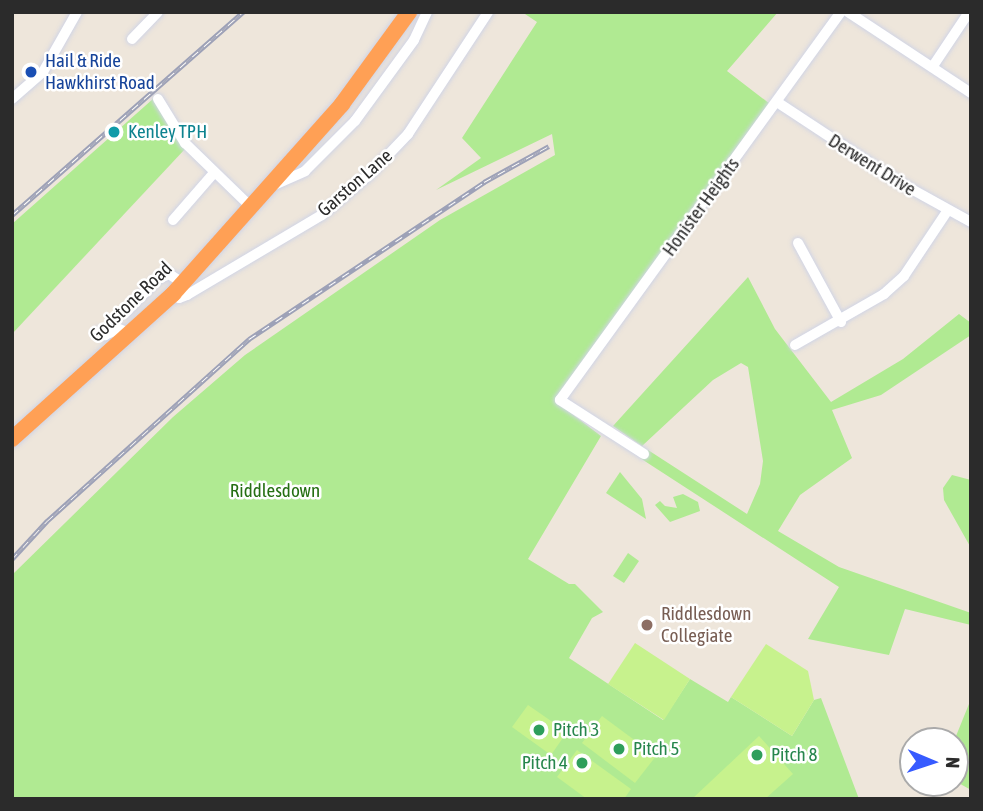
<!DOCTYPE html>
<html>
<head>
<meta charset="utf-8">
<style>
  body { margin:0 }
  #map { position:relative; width:983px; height:811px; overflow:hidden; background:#eee6db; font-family:"Asap Condensed",sans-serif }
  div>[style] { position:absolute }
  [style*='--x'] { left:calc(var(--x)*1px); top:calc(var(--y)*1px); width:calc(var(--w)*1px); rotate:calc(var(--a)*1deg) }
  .green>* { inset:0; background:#b0ea92 }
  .pitch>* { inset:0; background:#c7f28d }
  .roads { filter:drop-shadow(0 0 2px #d0d4e5) drop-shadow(0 0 2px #d0d4e5) }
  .minor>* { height:10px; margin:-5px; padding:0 5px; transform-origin:5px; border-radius:5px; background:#fff }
  .highway>* { height:16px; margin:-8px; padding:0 8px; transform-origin:8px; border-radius:8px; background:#ffa055 }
  .rail>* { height:5px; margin-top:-2.5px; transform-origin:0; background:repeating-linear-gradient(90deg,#fff 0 8px,#9da1b7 0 16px); box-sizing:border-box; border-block:2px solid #9da1b7 }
  .dots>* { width:19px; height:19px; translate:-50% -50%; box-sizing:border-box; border:4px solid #fff; border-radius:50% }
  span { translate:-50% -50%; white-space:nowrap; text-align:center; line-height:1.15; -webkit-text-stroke:5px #fff; paint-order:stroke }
  .transit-label { font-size:19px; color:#164399 }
  .left { translate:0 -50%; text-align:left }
  .culture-label { font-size:19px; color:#0d838f }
  .street-label { font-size:19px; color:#2b2b2b }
  .park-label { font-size:19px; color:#266f13 }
  .education-label { font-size:19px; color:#785e54 }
  .leisure-label { font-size:19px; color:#27864d }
  .right { translate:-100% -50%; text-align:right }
  .frame { position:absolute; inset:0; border:14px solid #2b2b2b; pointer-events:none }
  .north { position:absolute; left:899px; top:727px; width:70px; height:70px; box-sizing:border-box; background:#fff; border:2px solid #aaa; border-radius:50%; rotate:92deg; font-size:19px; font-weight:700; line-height:28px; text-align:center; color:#2b2b2b }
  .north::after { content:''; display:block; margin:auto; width:24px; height:32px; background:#375bff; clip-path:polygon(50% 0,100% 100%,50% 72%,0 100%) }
</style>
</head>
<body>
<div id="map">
  <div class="green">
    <i style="clip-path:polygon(522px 12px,778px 12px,727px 71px,770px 104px,555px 401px,601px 436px,528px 559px,569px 584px,575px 584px,603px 612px,592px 618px,569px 658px,663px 720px,690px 679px,728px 702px,731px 697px,792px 736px,814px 700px,821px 698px,859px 799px,12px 799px,12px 575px,173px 417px,245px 355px,440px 220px,555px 155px,552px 134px,436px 190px,481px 158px,462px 138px,537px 22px)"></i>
    <i style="clip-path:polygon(154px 98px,185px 149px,12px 334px,12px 224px)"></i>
    <i style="clip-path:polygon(748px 277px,775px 329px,831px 402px,903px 359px,959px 314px,971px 323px,971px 335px,881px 395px,832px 410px,852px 458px,800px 495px,778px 531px,839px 567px,971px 613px,971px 625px,905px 609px,889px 655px,808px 639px,839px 587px,640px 458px,648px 450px,747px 514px,760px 484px,763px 461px,748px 367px,741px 363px,713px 380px,642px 446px,613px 426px)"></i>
    <i style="clip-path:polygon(620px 472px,642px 499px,646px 519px,606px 493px)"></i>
    <i style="clip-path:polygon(952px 475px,971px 480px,971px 548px,944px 500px,943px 488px)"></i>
    <i style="clip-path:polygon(683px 494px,698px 502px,700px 511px,670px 522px,655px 505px,660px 501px,665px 506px,677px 508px,673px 497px)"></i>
    <i style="clip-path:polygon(628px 553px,639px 561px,624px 583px,613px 576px)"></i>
    <i style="clip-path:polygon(971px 699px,971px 790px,955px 781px,954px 741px)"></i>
  </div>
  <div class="pitch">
    <i style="clip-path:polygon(635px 643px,690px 679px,664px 720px,608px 684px)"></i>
    <i style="clip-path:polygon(766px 644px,808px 671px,814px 700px,792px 736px,731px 697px)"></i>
    <i style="clip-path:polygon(528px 705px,567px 732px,551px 755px,512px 727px)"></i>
    <i style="clip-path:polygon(602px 716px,656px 756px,635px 783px,582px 743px)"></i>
    <i style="clip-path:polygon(759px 736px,793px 774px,765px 799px,692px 799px)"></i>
    <i style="clip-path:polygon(577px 750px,631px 789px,624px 799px,587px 799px,557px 777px)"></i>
  </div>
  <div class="roads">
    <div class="minor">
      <i style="--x:848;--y:12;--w:147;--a:33.4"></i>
      <i style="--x:132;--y:39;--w:37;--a:-46"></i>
      <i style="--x:933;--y:66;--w:65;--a:-56.3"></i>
      <i style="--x:12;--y:99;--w:41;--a:-41.1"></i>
      <i style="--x:43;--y:72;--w:69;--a:-60.5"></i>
      <i style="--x:158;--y:99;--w:52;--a:58.5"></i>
      <i style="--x:185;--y:143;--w:93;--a:44.1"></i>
      <i style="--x:777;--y:102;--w:144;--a:33.4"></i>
      <i style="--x:897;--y:181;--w:85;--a:29"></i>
      <i style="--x:272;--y:186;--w:36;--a:-24"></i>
      <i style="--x:305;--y:171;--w:71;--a:-45"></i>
      <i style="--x:355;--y:121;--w:100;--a:-53.9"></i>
      <i style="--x:414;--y:40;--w:31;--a:-65"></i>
      <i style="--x:173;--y:220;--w:61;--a:-49"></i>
      <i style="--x:798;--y:243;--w:90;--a:61.4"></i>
      <i style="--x:173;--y:294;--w:7;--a:34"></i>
      <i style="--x:179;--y:298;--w:9;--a:-21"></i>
      <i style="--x:187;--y:295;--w:157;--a:-30.7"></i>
      <i style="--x:322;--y:215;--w:62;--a:-40.4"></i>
      <i style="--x:369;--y:175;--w:57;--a:-46.4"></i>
      <i style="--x:408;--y:134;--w:146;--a:-56.7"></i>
      <i style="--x:125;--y:313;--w:47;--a:-45.9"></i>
      <i style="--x:158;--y:279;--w:12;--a:-24"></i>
      <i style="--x:169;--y:274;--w:17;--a:33"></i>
      <i style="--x:99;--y:332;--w:7;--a:27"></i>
      <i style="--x:105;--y:335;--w:15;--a:-23"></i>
      <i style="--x:119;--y:329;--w:11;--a:22"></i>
      <i style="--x:795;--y:345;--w:103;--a:-29.8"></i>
      <i style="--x:884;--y:294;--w:27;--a:-42"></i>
      <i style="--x:904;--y:276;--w:79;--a:-56.3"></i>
      <i style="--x:644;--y:454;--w:100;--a:-147.3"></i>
      <i style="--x:560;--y:400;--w:479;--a:-54.1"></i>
    </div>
    <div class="highway">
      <i style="--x:12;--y:439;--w:217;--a:-42"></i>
      <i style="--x:173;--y:294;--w:254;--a:-48.3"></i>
      <i style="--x:342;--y:104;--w:114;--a:-53.9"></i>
    </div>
  </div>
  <div class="rail">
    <i style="--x:12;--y:215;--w:308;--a:-41.3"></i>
    <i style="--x:12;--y:559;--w:52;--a:-47.4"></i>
    <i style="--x:47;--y:521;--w:272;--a:-42"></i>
    <i style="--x:249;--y:339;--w:283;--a:-33.7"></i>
    <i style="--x:484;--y:182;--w:74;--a:-29"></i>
  </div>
  <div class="dots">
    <i style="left:31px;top:72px;background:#1a4fb4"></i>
    <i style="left:114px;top:132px;background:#0f9aa8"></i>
    <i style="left:647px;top:625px;background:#8d6e63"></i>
    <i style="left:539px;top:730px;background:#2e9e5b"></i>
    <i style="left:619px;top:749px;background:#2e9e5b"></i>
    <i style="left:757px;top:755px;background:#2e9e5b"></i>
    <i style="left:582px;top:763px;background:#2e9e5b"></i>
  </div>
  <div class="transit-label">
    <span class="left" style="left:45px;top:72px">Hail &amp; Ride<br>Hawkhirst Road</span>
  </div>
  <div class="culture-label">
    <span class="left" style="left:128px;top:132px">Kenley TPH</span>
  </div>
  <div class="street-label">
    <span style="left:872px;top:165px;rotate:32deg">Derwent Drive</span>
    <span style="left:355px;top:183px;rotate:-41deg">Garston Lane</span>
    <span style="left:701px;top:207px;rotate:-54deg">Honister Heights</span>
    <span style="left:131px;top:302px;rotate:-44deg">Godstone Road</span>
  </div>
  <div class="park-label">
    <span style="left:275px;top:491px">Riddlesdown</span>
  </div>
  <div class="education-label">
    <span class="left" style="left:661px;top:625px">Riddlesdown<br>Collegiate</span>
  </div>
  <div class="leisure-label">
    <span class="left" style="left:553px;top:730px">Pitch 3</span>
    <span class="left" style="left:633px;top:749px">Pitch 5</span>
    <span class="left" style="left:771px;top:755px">Pitch 8</span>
    <span class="right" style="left:568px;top:763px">Pitch 4</span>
  </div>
  <div class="frame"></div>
  <div class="north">N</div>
</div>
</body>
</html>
